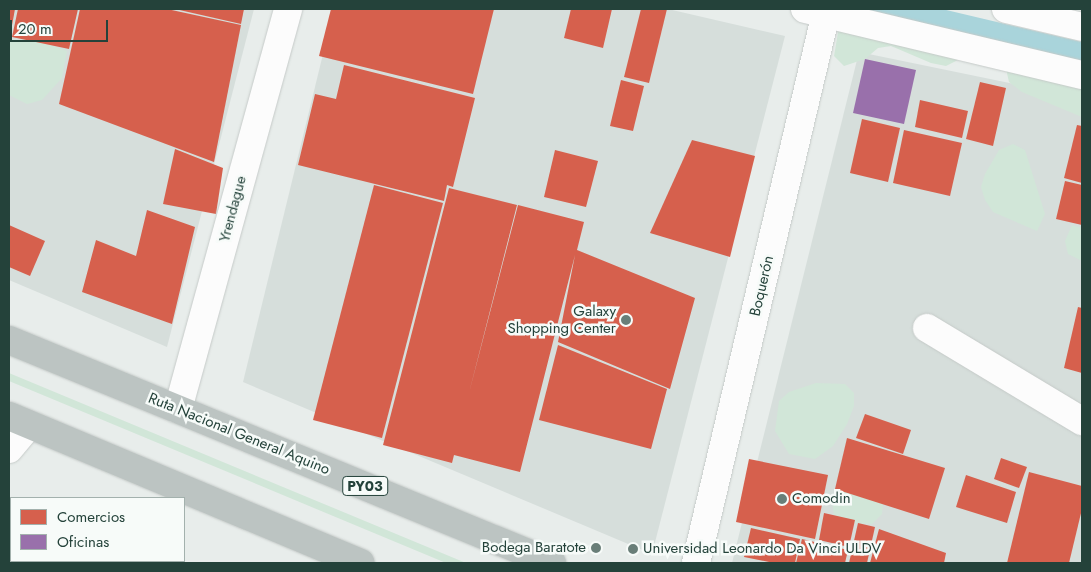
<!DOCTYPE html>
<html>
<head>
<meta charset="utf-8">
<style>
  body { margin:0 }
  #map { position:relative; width:1091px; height:572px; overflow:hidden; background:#e8edeb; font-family:Jost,sans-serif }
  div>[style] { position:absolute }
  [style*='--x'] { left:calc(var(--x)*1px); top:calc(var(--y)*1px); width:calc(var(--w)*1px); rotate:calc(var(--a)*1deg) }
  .built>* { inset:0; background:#d6dedb }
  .green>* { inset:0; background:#d1e6d8 }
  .water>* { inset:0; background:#a9d4db }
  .shops>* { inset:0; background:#d6604d }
  .offices>* { inset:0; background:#9970ab }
  .roads { filter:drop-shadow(0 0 1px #c5cac8) drop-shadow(0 0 1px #c5cac8) }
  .minor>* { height:28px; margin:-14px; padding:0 14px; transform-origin:14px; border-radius:14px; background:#fcfcfc }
  .highway>* { height:28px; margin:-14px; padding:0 14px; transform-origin:14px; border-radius:14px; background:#bcc4c2 }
  .dots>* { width:14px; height:14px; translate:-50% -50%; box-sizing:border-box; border:2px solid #f7fbf9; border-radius:50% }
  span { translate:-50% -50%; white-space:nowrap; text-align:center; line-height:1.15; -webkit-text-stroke:5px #f7fbf9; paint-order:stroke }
  .shield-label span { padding:1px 4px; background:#f7fbf9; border:1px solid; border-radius:4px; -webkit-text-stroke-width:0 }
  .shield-label { font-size:14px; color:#24423a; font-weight:700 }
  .street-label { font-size:15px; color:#24423a }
  .poi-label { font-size:15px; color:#24423a }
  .right { translate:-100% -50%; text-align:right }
  .left { translate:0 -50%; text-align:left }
  .frame { position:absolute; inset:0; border:10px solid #24423a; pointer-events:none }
  .legend { position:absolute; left:10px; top:497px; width:175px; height:65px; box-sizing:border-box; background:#f7fbf9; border:1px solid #a3b1ad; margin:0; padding:6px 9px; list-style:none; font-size:15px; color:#24423a }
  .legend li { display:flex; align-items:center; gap:10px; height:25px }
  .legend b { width:25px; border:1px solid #a3b1ad }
  .scale { position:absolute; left:10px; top:20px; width:98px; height:22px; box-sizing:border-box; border:2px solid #24423a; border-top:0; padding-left:6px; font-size:15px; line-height:18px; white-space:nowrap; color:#24423a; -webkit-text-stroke:4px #f7fbf9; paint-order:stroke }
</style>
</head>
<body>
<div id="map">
  <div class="built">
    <i style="clip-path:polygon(9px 9px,254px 9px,167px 347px,9px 280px)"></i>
    <i style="clip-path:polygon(334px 9px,668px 9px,785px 36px,652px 554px,243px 382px)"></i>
    <i style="clip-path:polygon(859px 52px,1082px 98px,1082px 563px,732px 563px)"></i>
  </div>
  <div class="green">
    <i style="clip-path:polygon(847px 9px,891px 9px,960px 46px,958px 60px,946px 66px,931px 63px,891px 46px,878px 48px,865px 59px,844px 66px,834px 56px,841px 15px)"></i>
    <i style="clip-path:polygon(9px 39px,42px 42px,67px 51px,62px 78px,42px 100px,27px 104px,9px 95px)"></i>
    <i style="clip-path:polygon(1082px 67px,1082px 117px,1022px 92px,1009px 82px,1006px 69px)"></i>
    <i style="clip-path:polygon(1013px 144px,1025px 150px,1045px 214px,1037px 231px,993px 212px,985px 200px,981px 187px,985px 174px,999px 150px)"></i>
    <i style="clip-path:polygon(1072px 225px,1082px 228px,1082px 261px,1068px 254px,1065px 241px)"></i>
    <i style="clip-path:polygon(9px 373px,170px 440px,466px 563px,446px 563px,9px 381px)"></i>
    <i style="clip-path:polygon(816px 383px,845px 384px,854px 393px,854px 406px,847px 424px,833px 446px,815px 459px,789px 454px,775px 431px,779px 401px,789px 392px)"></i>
    <i style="clip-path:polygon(835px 489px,865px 494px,883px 503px,882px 514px,872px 524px,848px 523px,834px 515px,832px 502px)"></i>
  </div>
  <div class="water">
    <i style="clip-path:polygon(942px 9px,1082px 42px,1082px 61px,863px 10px)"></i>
  </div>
  <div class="shops">
    <i style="clip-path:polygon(9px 9px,15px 9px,11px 31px,9px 31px)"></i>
    <i style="clip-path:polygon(18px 9px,78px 9px,69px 49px,12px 37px)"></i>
    <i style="clip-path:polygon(80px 9px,167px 9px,241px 25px,214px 162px,59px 104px)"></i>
    <i style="clip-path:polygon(175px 9px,244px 9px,241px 24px)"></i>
    <i style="clip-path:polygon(331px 9px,494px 9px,473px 94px,319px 56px)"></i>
    <i style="clip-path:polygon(571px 9px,612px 9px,603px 48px,564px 38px)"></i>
    <i style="clip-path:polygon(641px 9px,667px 9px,649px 83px,624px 77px)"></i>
    <i style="clip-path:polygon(344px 65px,475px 98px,453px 187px,447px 185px,444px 201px,298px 165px,315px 94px,336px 99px)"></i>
    <i style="clip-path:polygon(621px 80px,644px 86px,633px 131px,610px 126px)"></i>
    <i style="clip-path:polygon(980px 82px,1006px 88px,993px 146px,966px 139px)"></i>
    <i style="clip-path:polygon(920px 100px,968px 111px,962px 138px,915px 127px)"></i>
    <i style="clip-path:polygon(862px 119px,900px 128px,888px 182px,850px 173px)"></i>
    <i style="clip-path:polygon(1077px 125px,1082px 126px,1082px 183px,1064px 178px)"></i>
    <i style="clip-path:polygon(904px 130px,962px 143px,950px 196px,893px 183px)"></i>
    <i style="clip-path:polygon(692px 140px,755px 156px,730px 257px,650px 233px)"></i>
    <i style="clip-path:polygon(175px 149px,223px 168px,216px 214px,163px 204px)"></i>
    <i style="clip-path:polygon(555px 150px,598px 161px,586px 207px,544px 197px)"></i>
    <i style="clip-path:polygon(1065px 181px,1082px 185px,1082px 225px,1056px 219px)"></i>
    <i style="clip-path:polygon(374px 185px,443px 203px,382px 438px,313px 420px)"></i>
    <i style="clip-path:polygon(449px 188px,517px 205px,469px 393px,518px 205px,584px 222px,577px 250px,695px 298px,670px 389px,558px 342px,575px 255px,520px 472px,454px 455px,452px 463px,383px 445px)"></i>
    <i style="clip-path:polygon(147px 210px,195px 227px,172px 324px,82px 292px,96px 240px,136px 256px)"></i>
    <i style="clip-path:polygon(9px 225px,45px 241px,30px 276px,9px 267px)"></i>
    <i style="clip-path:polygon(1078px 307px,1082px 308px,1082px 373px,1064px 368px)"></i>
    <i style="clip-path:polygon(558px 345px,667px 389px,651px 449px,539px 420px)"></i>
    <i style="clip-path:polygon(865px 414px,911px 430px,903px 454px,856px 438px)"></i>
    <i style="clip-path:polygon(847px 438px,945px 468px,929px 519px,835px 489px)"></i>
    <i style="clip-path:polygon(1001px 458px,1027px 467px,1019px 488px,994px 479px)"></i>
    <i style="clip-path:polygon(749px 459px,828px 475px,815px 539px,736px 522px)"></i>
    <i style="clip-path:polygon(1029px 472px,1082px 486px,1082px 509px,1069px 563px,1007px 563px)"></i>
    <i style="clip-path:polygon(966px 475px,1016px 492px,1007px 523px,956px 507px)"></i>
    <i style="clip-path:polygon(824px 513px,855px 520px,849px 547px,819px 540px)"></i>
    <i style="clip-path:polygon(858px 523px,875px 527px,867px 563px,849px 563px)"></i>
    <i style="clip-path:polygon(751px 528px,800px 539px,795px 563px,774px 563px,744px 557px)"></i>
    <i style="clip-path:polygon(879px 529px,946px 553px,944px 563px,870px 563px)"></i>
    <i style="clip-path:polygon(802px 539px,848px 550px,845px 563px,796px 563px)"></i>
  </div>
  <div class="offices">
    <i style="clip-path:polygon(865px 59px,916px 70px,904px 124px,853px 113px)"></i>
  </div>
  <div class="roads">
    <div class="minor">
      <i style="--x:805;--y:9;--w:285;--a:13.4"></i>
      <i style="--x:1006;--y:9;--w:78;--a:13.3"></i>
      <i style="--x:927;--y:328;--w:181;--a:31"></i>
      <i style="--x:178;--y:409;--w:415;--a:-74.6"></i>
      <i style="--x:9;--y:449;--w:31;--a:-50"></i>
      <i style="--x:696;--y:563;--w:569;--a:-76.7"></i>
    </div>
    <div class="highway">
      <i style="--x:9;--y:340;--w:587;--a:22.33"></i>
      <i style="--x:9;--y:416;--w:381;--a:22.7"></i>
    </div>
  </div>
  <div class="dots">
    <i style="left:626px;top:320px;background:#697e78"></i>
    <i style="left:782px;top:499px;background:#697e78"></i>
    <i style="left:596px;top:548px;background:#697e78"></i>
    <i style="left:633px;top:549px;background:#697e78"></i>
  </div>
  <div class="shield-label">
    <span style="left:365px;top:486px">PY03</span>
  </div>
  <div class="street-label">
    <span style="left:233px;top:209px;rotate:-75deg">Yrendague</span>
    <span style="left:762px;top:286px;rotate:-77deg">Boquerón</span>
    <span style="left:239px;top:434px;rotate:22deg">Ruta Nacional General Aquino</span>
  </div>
  <div class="poi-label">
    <span class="right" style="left:616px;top:320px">Galaxy<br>Shopping Center</span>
    <span class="left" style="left:792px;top:499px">Comodin</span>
    <span class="right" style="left:586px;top:548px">Bodega Baratote</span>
    <span class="left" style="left:643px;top:549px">Universidad Leonardo Da Vinci ULDV</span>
  </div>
  <div class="frame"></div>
  <ul class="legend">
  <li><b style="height:14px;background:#d6604d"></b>Comercios</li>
  <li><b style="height:14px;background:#9970ab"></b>Oficinas</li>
  </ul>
  <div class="scale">20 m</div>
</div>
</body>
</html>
